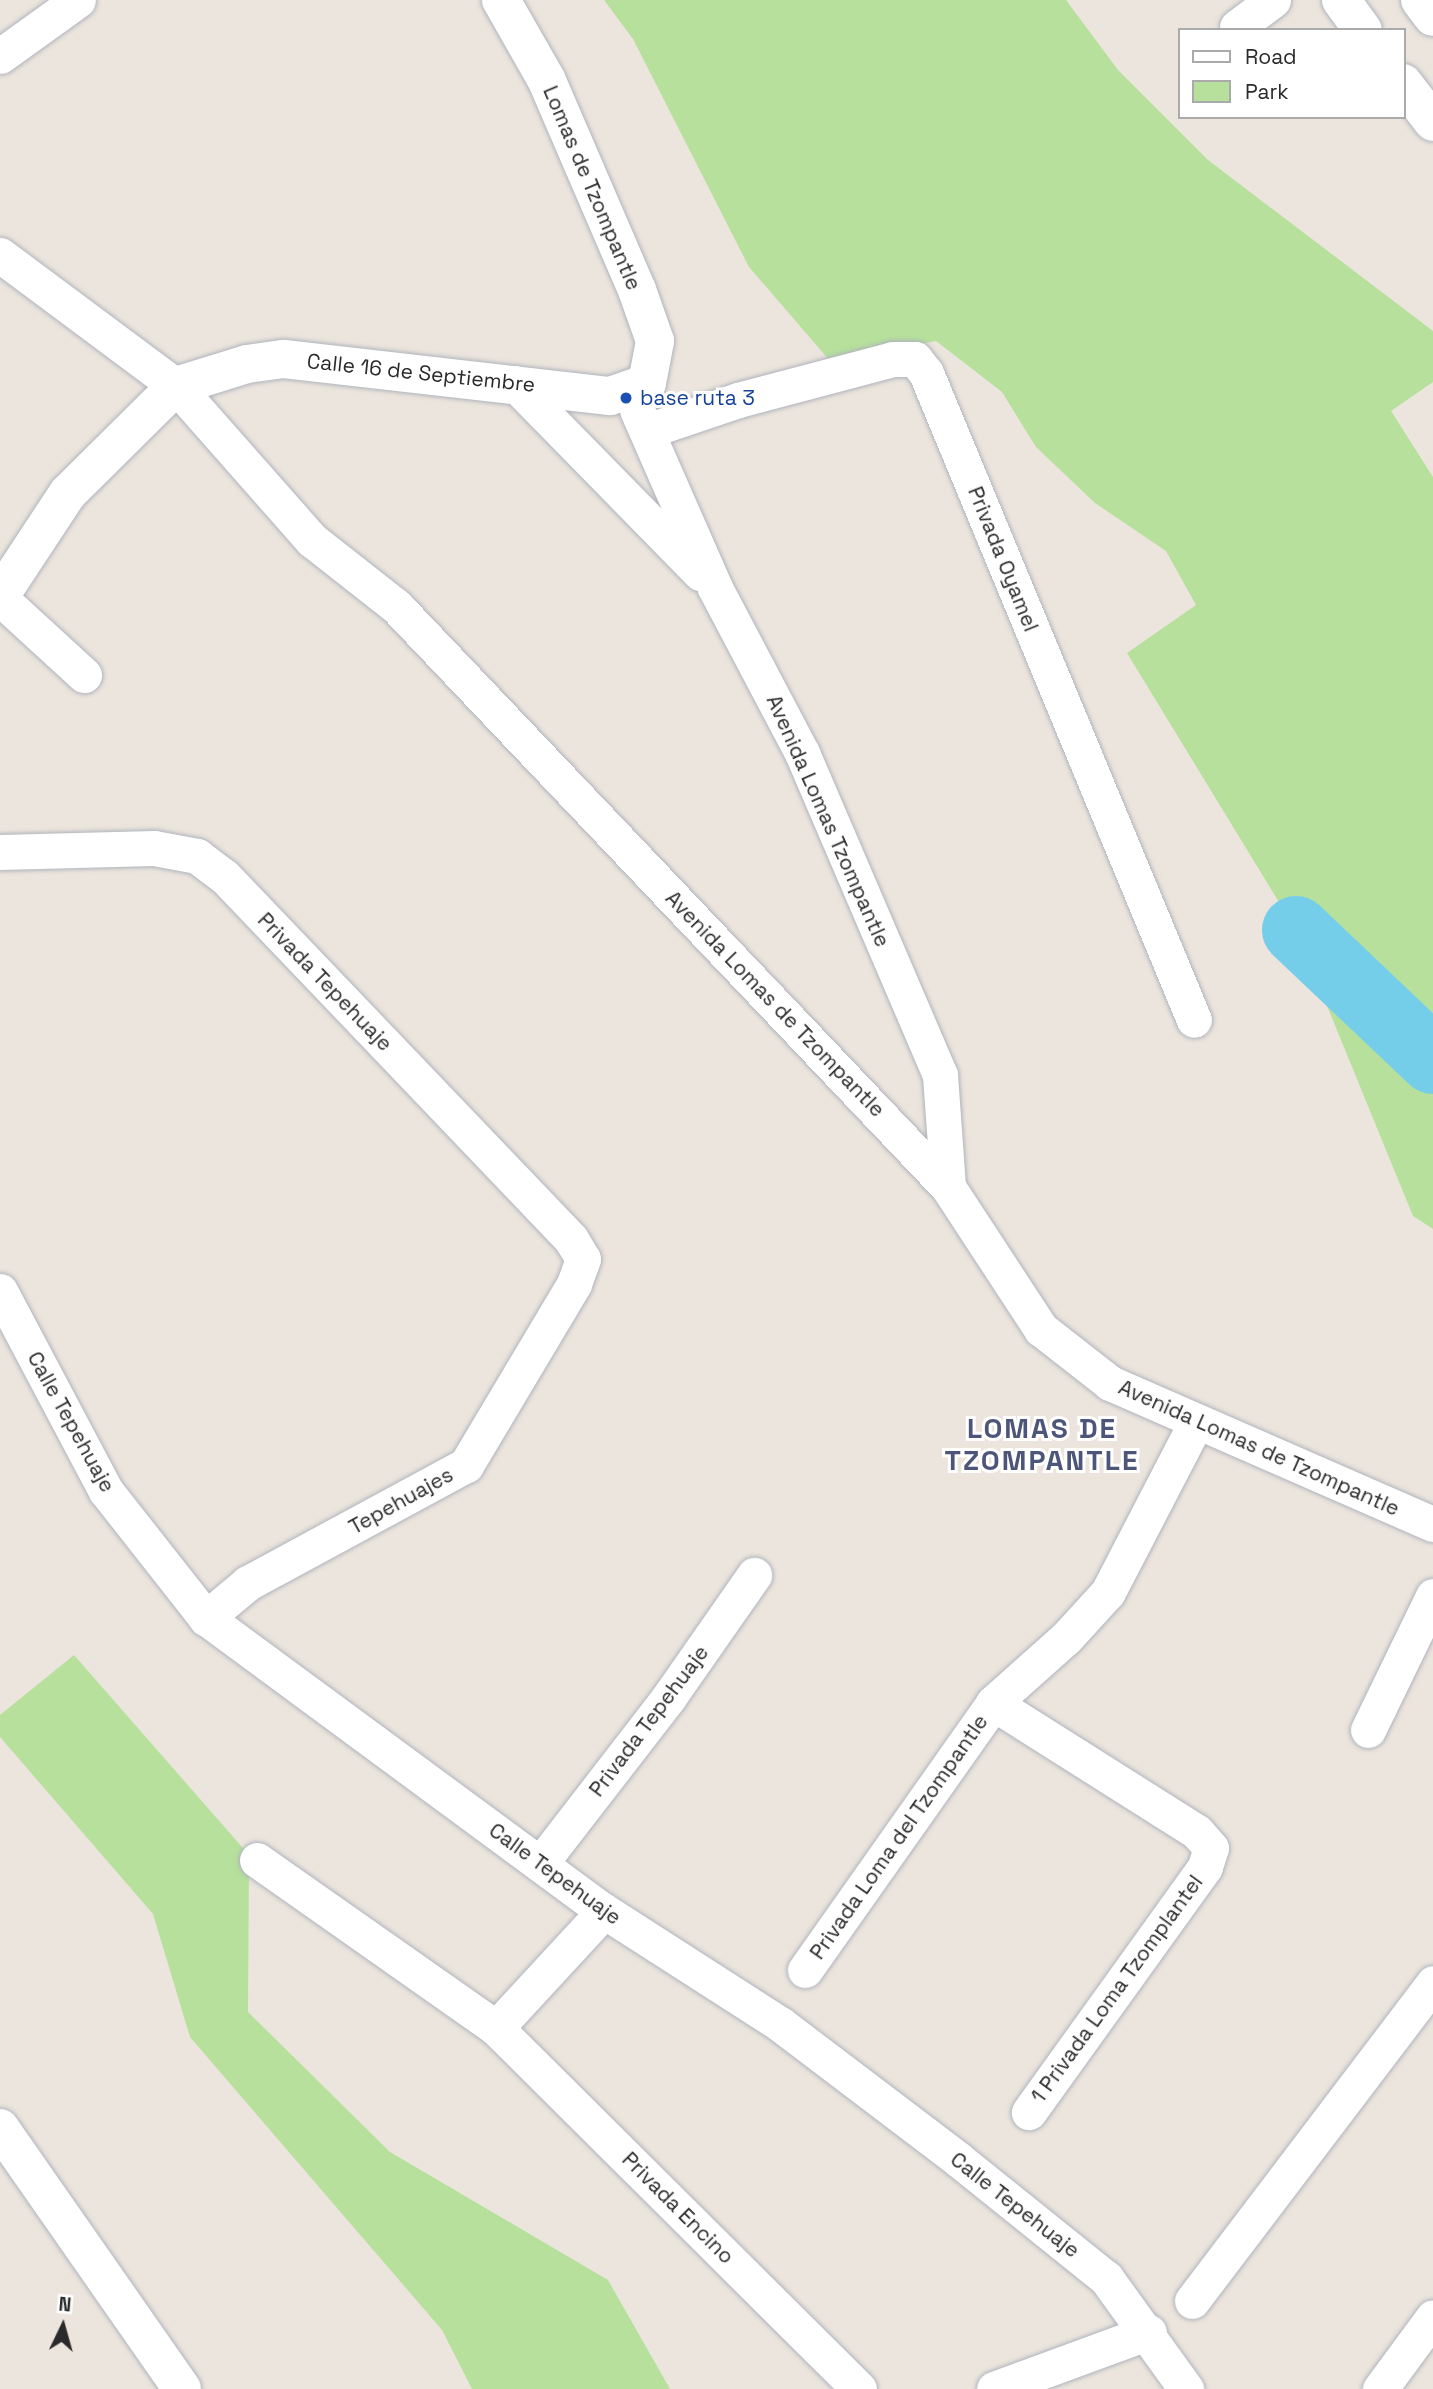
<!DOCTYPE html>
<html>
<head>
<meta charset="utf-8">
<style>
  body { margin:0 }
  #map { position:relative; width:1433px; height:2389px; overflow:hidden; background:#ece5dd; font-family:"Space Grotesk",sans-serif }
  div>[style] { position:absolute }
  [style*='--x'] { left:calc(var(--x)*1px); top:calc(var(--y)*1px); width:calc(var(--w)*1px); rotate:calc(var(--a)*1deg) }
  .green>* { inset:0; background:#b6e09c }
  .river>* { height:68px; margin:-34px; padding:0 34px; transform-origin:34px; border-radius:34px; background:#75cee9 }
  .roads { filter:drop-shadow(0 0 2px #b0b4bd) drop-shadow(0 0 2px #b0b4bd) }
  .street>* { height:35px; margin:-17.5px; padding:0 17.5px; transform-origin:17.5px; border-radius:17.5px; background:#fff }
  .secondary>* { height:38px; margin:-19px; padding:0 19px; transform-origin:19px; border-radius:19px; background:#fff }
  .dots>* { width:19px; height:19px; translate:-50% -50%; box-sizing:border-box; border:4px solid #fff; border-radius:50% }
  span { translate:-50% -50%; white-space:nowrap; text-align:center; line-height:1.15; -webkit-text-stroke:6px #fff; paint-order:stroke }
  .street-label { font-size:21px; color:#2a2a2a }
  .transit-label { font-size:21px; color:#164399 }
  .left { translate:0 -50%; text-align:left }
  .district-label { font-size:28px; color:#4d5679; font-weight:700; letter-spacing:2px }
  .legend { position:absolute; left:1178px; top:28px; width:228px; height:91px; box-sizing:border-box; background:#fff; border:2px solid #aaa; margin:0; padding:9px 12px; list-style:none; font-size:21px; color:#2a2a2a }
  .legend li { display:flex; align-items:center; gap:14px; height:35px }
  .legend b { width:35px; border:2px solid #aaa }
  .north { position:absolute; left:28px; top:2291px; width:70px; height:70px; -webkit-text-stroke:5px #fff; paint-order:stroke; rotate:5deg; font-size:19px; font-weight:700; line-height:28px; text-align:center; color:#2a2a2a }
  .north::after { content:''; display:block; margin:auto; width:24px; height:32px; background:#2a2a2a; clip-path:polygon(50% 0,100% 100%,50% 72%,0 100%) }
</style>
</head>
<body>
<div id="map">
  <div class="green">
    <i style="clip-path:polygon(604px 0,1066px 0,1118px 70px,1208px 160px,1433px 331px,1433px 382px,1391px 411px,1433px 477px,1433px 1229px,1413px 1216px,1296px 930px,1127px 653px,1196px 605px,1166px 551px,1095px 503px,1036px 447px,1002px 392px,936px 341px,830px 361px,749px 267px,633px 39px)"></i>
    <i style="clip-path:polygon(74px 1655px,249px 1855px,248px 2012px,390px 2152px,608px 2280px,670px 2389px,472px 2389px,442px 2330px,190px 2037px,153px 1914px,0 1737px,0 1715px)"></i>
  </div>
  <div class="river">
    <i style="--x:1296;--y:930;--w:189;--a:43.5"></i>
  </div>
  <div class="roads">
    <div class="street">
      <i style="--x:1237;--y:27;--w:45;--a:-36.9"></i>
      <i style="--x:0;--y:56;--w:96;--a:-35.7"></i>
      <i style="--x:0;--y:255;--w:219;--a:36.7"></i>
      <i style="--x:176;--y:386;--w:205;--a:48.6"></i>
      <i style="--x:312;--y:540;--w:107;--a:38.2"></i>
      <i style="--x:396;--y:606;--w:801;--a:46.47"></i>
      <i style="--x:948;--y:1187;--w:170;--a:56.8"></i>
      <i style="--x:1041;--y:1329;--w:88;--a:38"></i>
      <i style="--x:1110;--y:1383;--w:352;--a:23.6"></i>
      <i style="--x:514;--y:383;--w:266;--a:45.6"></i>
      <i style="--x:637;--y:410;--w:194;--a:66.3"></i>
      <i style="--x:715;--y:588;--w:187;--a:62.2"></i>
      <i style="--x:802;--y:753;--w:350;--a:66.8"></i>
      <i style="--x:940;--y:1075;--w:112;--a:85.9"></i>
      <i style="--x:647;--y:431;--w:96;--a:-18.8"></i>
      <i style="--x:738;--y:400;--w:160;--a:-14.8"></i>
      <i style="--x:893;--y:359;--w:22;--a:0"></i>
      <i style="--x:915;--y:359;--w:18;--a:52"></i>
      <i style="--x:926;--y:373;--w:700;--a:67.5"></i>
      <i style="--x:0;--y:598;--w:114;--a:42.5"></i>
      <i style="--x:0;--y:852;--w:154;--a:-1.5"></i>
      <i style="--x:154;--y:848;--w:44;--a:10.5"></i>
      <i style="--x:197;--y:856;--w:34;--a:37"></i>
      <i style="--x:224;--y:876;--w:502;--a:46.29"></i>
      <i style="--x:571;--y:1239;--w:23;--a:59"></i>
      <i style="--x:583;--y:1259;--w:27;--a:110"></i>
      <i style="--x:574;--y:1284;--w:211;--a:120.8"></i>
      <i style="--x:466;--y:1465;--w:248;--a:151.6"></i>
      <i style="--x:248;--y:1583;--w:55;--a:140.2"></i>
      <i style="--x:0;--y:1291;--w:226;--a:62.1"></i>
      <i style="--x:106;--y:1491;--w:162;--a:51.8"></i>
      <i style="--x:206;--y:1618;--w:494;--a:36.4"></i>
      <i style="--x:604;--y:1911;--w:209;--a:32.7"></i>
      <i style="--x:780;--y:2024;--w:225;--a:37.2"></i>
      <i style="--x:959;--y:2160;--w:189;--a:38.8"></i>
      <i style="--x:1106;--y:2278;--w:137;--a:54.2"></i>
      <i style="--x:993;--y:1703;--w:241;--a:32.3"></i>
      <i style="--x:1197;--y:1832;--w:21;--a:49"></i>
      <i style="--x:1211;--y:1848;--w:20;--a:108"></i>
      <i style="--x:1205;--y:1867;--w:302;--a:125.7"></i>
      <i style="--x:1368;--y:1730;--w:149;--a:-64.1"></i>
      <i style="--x:257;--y:1860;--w:292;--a:35.1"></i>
      <i style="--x:496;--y:2028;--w:512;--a:44.84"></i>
      <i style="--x:540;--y:1864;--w:211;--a:-52.3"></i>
      <i style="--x:669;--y:1697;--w:149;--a:-55.1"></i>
      <i style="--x:805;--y:1970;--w:327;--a:-54.8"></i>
      <i style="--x:993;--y:1703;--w:98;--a:-41.7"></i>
      <i style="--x:1066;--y:1638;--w:62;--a:-47.6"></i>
      <i style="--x:1108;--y:1592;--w:189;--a:-62.6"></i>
      <i style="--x:496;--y:2028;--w:159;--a:-47.3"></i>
      <i style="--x:1192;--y:2301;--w:399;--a:-52.8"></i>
      <i style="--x:994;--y:2389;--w:165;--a:-20.2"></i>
      <i style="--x:1380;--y:2389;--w:89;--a:-53.6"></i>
    </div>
    <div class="secondary">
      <i style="--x:1341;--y:0;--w:37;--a:54"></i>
      <i style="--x:1420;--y:0;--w:21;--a:53"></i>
      <i style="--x:1403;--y:83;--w:49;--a:52.4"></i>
      <i style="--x:0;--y:596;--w:123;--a:-56.6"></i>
      <i style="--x:68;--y:493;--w:152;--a:-44.7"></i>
      <i style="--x:176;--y:386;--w:74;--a:-17.2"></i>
      <i style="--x:247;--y:364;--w:37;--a:-8"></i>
      <i style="--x:284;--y:359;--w:328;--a:6.5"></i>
      <i style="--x:610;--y:396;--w:39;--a:-19"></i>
      <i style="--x:647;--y:383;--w:43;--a:-79.2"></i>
      <i style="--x:655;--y:341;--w:54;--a:-109.4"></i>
      <i style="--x:637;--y:290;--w:230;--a:-113.3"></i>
      <i style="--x:546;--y:79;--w:91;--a:-119.7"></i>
      <i style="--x:0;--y:2128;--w:318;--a:55.1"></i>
    </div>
  </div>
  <div class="dots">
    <i style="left:626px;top:398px;background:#1a4fb4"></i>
  </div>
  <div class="street-label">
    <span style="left:592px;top:188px;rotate:67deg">Lomas de Tzompantle</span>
    <span style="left:421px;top:373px;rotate:6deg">Calle 16 de Septiembre</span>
    <span style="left:1003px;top:559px;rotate:68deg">Privada Oyamel</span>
    <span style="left:828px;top:821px;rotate:66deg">Avenida Lomas Tzompantle</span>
    <span style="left:325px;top:982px;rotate:46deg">Privada Tepehuaje</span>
    <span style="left:775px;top:1004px;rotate:46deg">Avenida Lomas de Tzompantle</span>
    <span style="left:71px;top:1422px;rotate:61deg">Calle Tepehuaje</span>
    <span style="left:1259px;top:1448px;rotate:24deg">Avenida Lomas de Tzompantle</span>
    <span style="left:401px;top:1501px;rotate:-29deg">Tepehuajes</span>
    <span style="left:649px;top:1721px;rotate:-53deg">Privada Tepehuaje</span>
    <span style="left:899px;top:1837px;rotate:-55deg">Privada Loma del Tzompantle</span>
    <span style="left:555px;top:1874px;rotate:36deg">Calle Tepehuaje</span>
    <span style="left:1117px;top:1989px;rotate:-54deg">1 Privada Loma Tzomplantel</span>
    <span style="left:1015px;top:2205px;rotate:38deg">Calle Tepehuaje</span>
    <span style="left:678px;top:2208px;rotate:45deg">Privada Encino</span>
  </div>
  <div class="transit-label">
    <span class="left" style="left:640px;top:398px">base ruta 3</span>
  </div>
  <div class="district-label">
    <span style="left:1042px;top:1444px">LOMAS DE<br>TZOMPANTLE</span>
  </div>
  <ul class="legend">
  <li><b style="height:9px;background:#fff"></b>Road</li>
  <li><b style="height:19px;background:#b6e09c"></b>Park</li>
  </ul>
  <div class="north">N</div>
</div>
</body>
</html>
